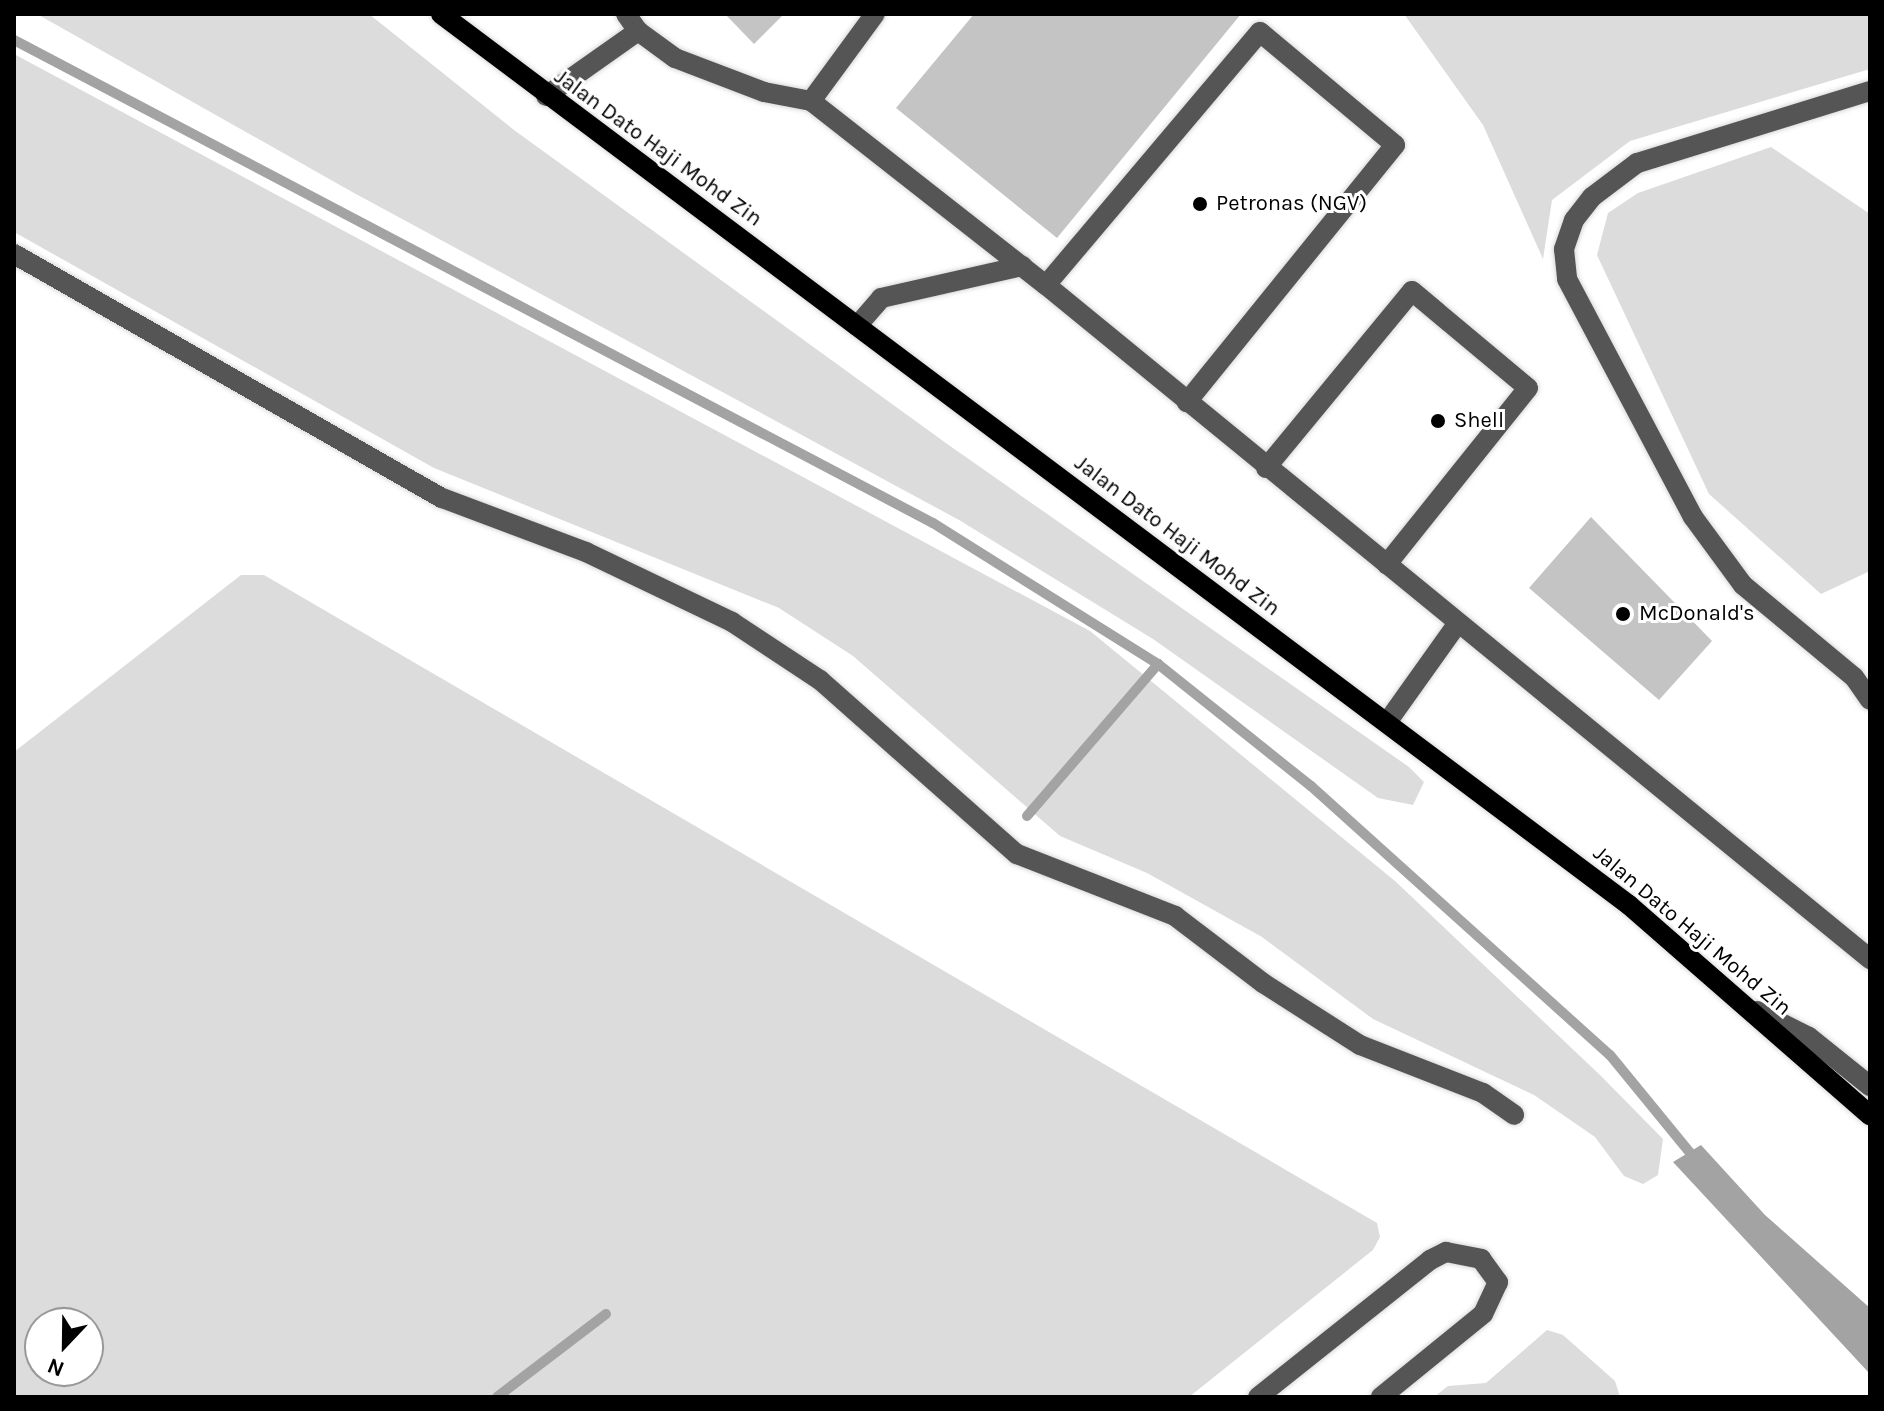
<!DOCTYPE html>
<html>
<head>
<meta charset="utf-8">
<style>
  body { margin:0 }
  #map { position:relative; width:1884px; height:1411px; overflow:hidden; background:#fff; font-family:Karla,sans-serif }
  div>[style] { position:absolute }
  [style*='--x'] { left:calc(var(--x)*1px); top:calc(var(--y)*1px); width:calc(var(--w)*1px); rotate:calc(var(--a)*1deg) }
  .green>* { inset:0; background:#dcdcdc }
  .water>* { inset:0; background:#a3a3a3 }
  .stream>* { height:10px; margin:-5px; padding:0 5px; transform-origin:5px; border-radius:5px; background:#a3a3a3 }
  .building>* { inset:0; background:#c4c4c4 }
  .roads { filter:drop-shadow(0 0 2px #dbdbdb) drop-shadow(0 0 2px #dbdbdb) }
  .minor>* { height:20px; margin:-10px; padding:0 10px; transform-origin:10px; border-radius:10px; background:#555 }
  .major>* { height:20px; margin:-10px; padding:0 10px; transform-origin:10px; border-radius:10px; background:#000 }
  .dots>* { width:22px; height:22px; translate:-50% -50%; box-sizing:border-box; border:4px solid #fff; border-radius:50% }
  span { translate:-50% -50%; white-space:nowrap; text-align:center; line-height:1.15; -webkit-text-stroke:6px #fff; paint-order:stroke }
  .street-label { font-size:22px; color:#000 }
  .poi-label { font-size:22px; color:#000 }
  .left { translate:0 -50%; text-align:left }
  .frame { position:absolute; inset:0; border:16px solid #000; pointer-events:none }
  .north { position:absolute; left:24px; top:1307px; width:80px; height:80px; box-sizing:border-box; background:#fff; border:2px solid #999; border-radius:50%; rotate:202deg; font-size:22px; font-weight:700; line-height:32px; text-align:center; color:#000 }
  .north::after { content:''; display:block; margin:auto; width:28px; height:36px; background:#000; clip-path:polygon(50% 0,100% 100%,50% 72%,0 100%) }
</style>
</head>
<body>
<div id="map">
  <div class="green">
    <i style="clip-path:polygon(37px 14px,369px 14px,514px 130px,950px 446px,1409px 767px,1424px 782px,1413px 805px,1378px 798px,1153px 639px,959px 520px,354px 193px)"></i>
    <i style="clip-path:polygon(1404px 14px,1870px 14px,1870px 69px,1630px 141px,1552px 200px,1543px 259px,1483px 125px)"></i>
    <i style="clip-path:polygon(14px 54px,1090px 631px,1395px 881px,1600px 1075px,1663px 1139px,1658px 1175px,1643px 1184px,1624px 1176px,1595px 1137px,1534px 1095px,1373px 1019px,1262px 937px,1147px 873px,1060px 836px,853px 656px,779px 608px,434px 468px,14px 232px)"></i>
    <i style="clip-path:polygon(1771px 147px,1870px 214px,1870px 571px,1821px 594px,1709px 494px,1597px 255px,1608px 213px,1638px 193px)"></i>
    <i style="clip-path:polygon(evenodd,241px 575px,264px 575px,1377px 1223px,1380px 1237px,1373px 1250px,1189px 1397px,14px 1397px,14px 752px,241px 575px,88px 1323px,88px 1371px,40px 1371px,40px 1323px,88px 1323px)"></i>
    <i style="clip-path:polygon(1547px 1330px,1563px 1335px,1615px 1381px,1620px 1397px,1434px 1397px,1448px 1386px,1486px 1383px)"></i>
  </div>
  <div class="water">
    <i style="clip-path:polygon(1701px 1145px,1765px 1215px,1870px 1308px,1870px 1374px,1673px 1162px)"></i>
  </div>
  <div class="stream">
    <i style="--x:14;--y:40;--w:1038;--a:27.73"></i>
    <i style="--x:933;--y:523;--w:266;--a:32.1"></i>
    <i style="--x:1158;--y:664;--w:196;--a:38.6"></i>
    <i style="--x:1311;--y:786;--w:402;--a:42"></i>
    <i style="--x:1610;--y:1055;--w:136;--a:50.7"></i>
    <i style="--x:1027;--y:816;--w:201;--a:-49.2"></i>
    <i style="--x:497;--y:1397;--w:137;--a:-37.3"></i>
  </div>
  <div class="building">
    <i style="clip-path:polygon(725px 14px,784px 14px,754px 44px)"></i>
    <i style="clip-path:polygon(974px 14px,1241px 14px,1057px 238px,896px 108px)"></i>
    <i style="clip-path:polygon(1591px 517px,1712px 641px,1659px 700px,1529px 588px)"></i>
  </div>
  <div class="roads">
    <div class="minor">
      <i style="--x:626;--y:14;--w:21;--a:55"></i>
      <i style="--x:638;--y:31;--w:46;--a:36.1"></i>
      <i style="--x:675;--y:58;--w:95;--a:20.9"></i>
      <i style="--x:764;--y:92;--w:48;--a:10.8"></i>
      <i style="--x:811;--y:101;--w:298;--a:38.1"></i>
      <i style="--x:1046;--y:285;--w:1065;--a:39.28"></i>
      <i style="--x:1870;--y:91;--w:244;--a:162.8"></i>
      <i style="--x:1637;--y:163;--w:56;--a:142.9"></i>
      <i style="--x:1592;--y:197;--w:29;--a:128"></i>
      <i style="--x:1574;--y:220;--w:31;--a:109"></i>
      <i style="--x:1564;--y:249;--w:30;--a:84"></i>
      <i style="--x:1567;--y:279;--w:269;--a:62.1"></i>
      <i style="--x:1693;--y:517;--w:84;--a:53.7"></i>
      <i style="--x:1743;--y:585;--w:144;--a:39.7"></i>
      <i style="--x:1854;--y:677;--w:28;--a:55"></i>
      <i style="--x:546;--y:96;--w:113;--a:-35.2"></i>
      <i style="--x:811;--y:101;--w:108;--a:-53.7"></i>
      <i style="--x:14;--y:254;--w:493;--a:29.7"></i>
      <i style="--x:442;--y:498;--w:154;--a:20.6"></i>
      <i style="--x:586;--y:552;--w:162;--a:25.6"></i>
      <i style="--x:732;--y:622;--w:105;--a:33.4"></i>
      <i style="--x:820;--y:680;--w:263;--a:41.5"></i>
      <i style="--x:1017;--y:854;--w:170;--a:21.4"></i>
      <i style="--x:1175;--y:916;--w:111;--a:37.3"></i>
      <i style="--x:1263;--y:983;--w:115;--a:32.6"></i>
      <i style="--x:1360;--y:1045;--w:132;--a:21.3"></i>
      <i style="--x:1483;--y:1093;--w:38;--a:35"></i>
      <i style="--x:1046;--y:285;--w:331;--a:-49.8"></i>
      <i style="--x:1260;--y:32;--w:176;--a:39.9"></i>
      <i style="--x:1395;--y:145;--w:331;--a:129"></i>
      <i style="--x:857;--y:326;--w:37;--a:-49"></i>
      <i style="--x:881;--y:298;--w:145;--a:-12.8"></i>
      <i style="--x:1266;--y:468;--w:229;--a:-50.5"></i>
      <i style="--x:1412;--y:291;--w:151;--a:39.9"></i>
      <i style="--x:1528;--y:388;--w:226;--a:128.7"></i>
      <i style="--x:1388;--y:721;--w:120;--a:-54.5"></i>
      <i style="--x:1757;--y:1011;--w:58;--a:26.6"></i>
      <i style="--x:1809;--y:1037;--w:78;--a:38.8"></i>
      <i style="--x:1258;--y:1397;--w:220;--a:-38.5"></i>
      <i style="--x:1430;--y:1260;--w:18;--a:-27"></i>
      <i style="--x:1446;--y:1252;--w:36;--a:11"></i>
      <i style="--x:1481;--y:1259;--w:29;--a:54"></i>
      <i style="--x:1498;--y:1282;--w:35;--a:115"></i>
      <i style="--x:1483;--y:1314;--w:132;--a:140.9"></i>
    </div>
    <div class="major">
      <i style="--x:441;--y:14;--w:1485;--a:36.87"></i>
      <i style="--x:1629;--y:905;--w:320;--a:41.1"></i>
    </div>
  </div>
  <div class="dots">
    <i style="left:1200px;top:204px;background:#000"></i>
    <i style="left:1438px;top:421px;background:#000"></i>
    <i style="left:1623px;top:614px;background:#000"></i>
  </div>
  <div class="street-label">
    <span style="left:658px;top:148px;rotate:36deg">Jalan Dato Haji Mohd Zin</span>
    <span style="left:1177px;top:536px;rotate:37deg">Jalan Dato Haji Mohd Zin</span>
    <span style="left:1692px;top:931px;rotate:40deg">Jalan Dato Haji Mohd Zin</span>
  </div>
  <div class="poi-label">
    <span class="left" style="left:1216px;top:204px">Petronas (NGV)</span>
    <span class="left" style="left:1454px;top:421px">Shell</span>
    <span class="left" style="left:1639px;top:614px">McDonald's</span>
  </div>
  <div class="frame"></div>
  <div class="north">N</div>
</div>
</body>
</html>
